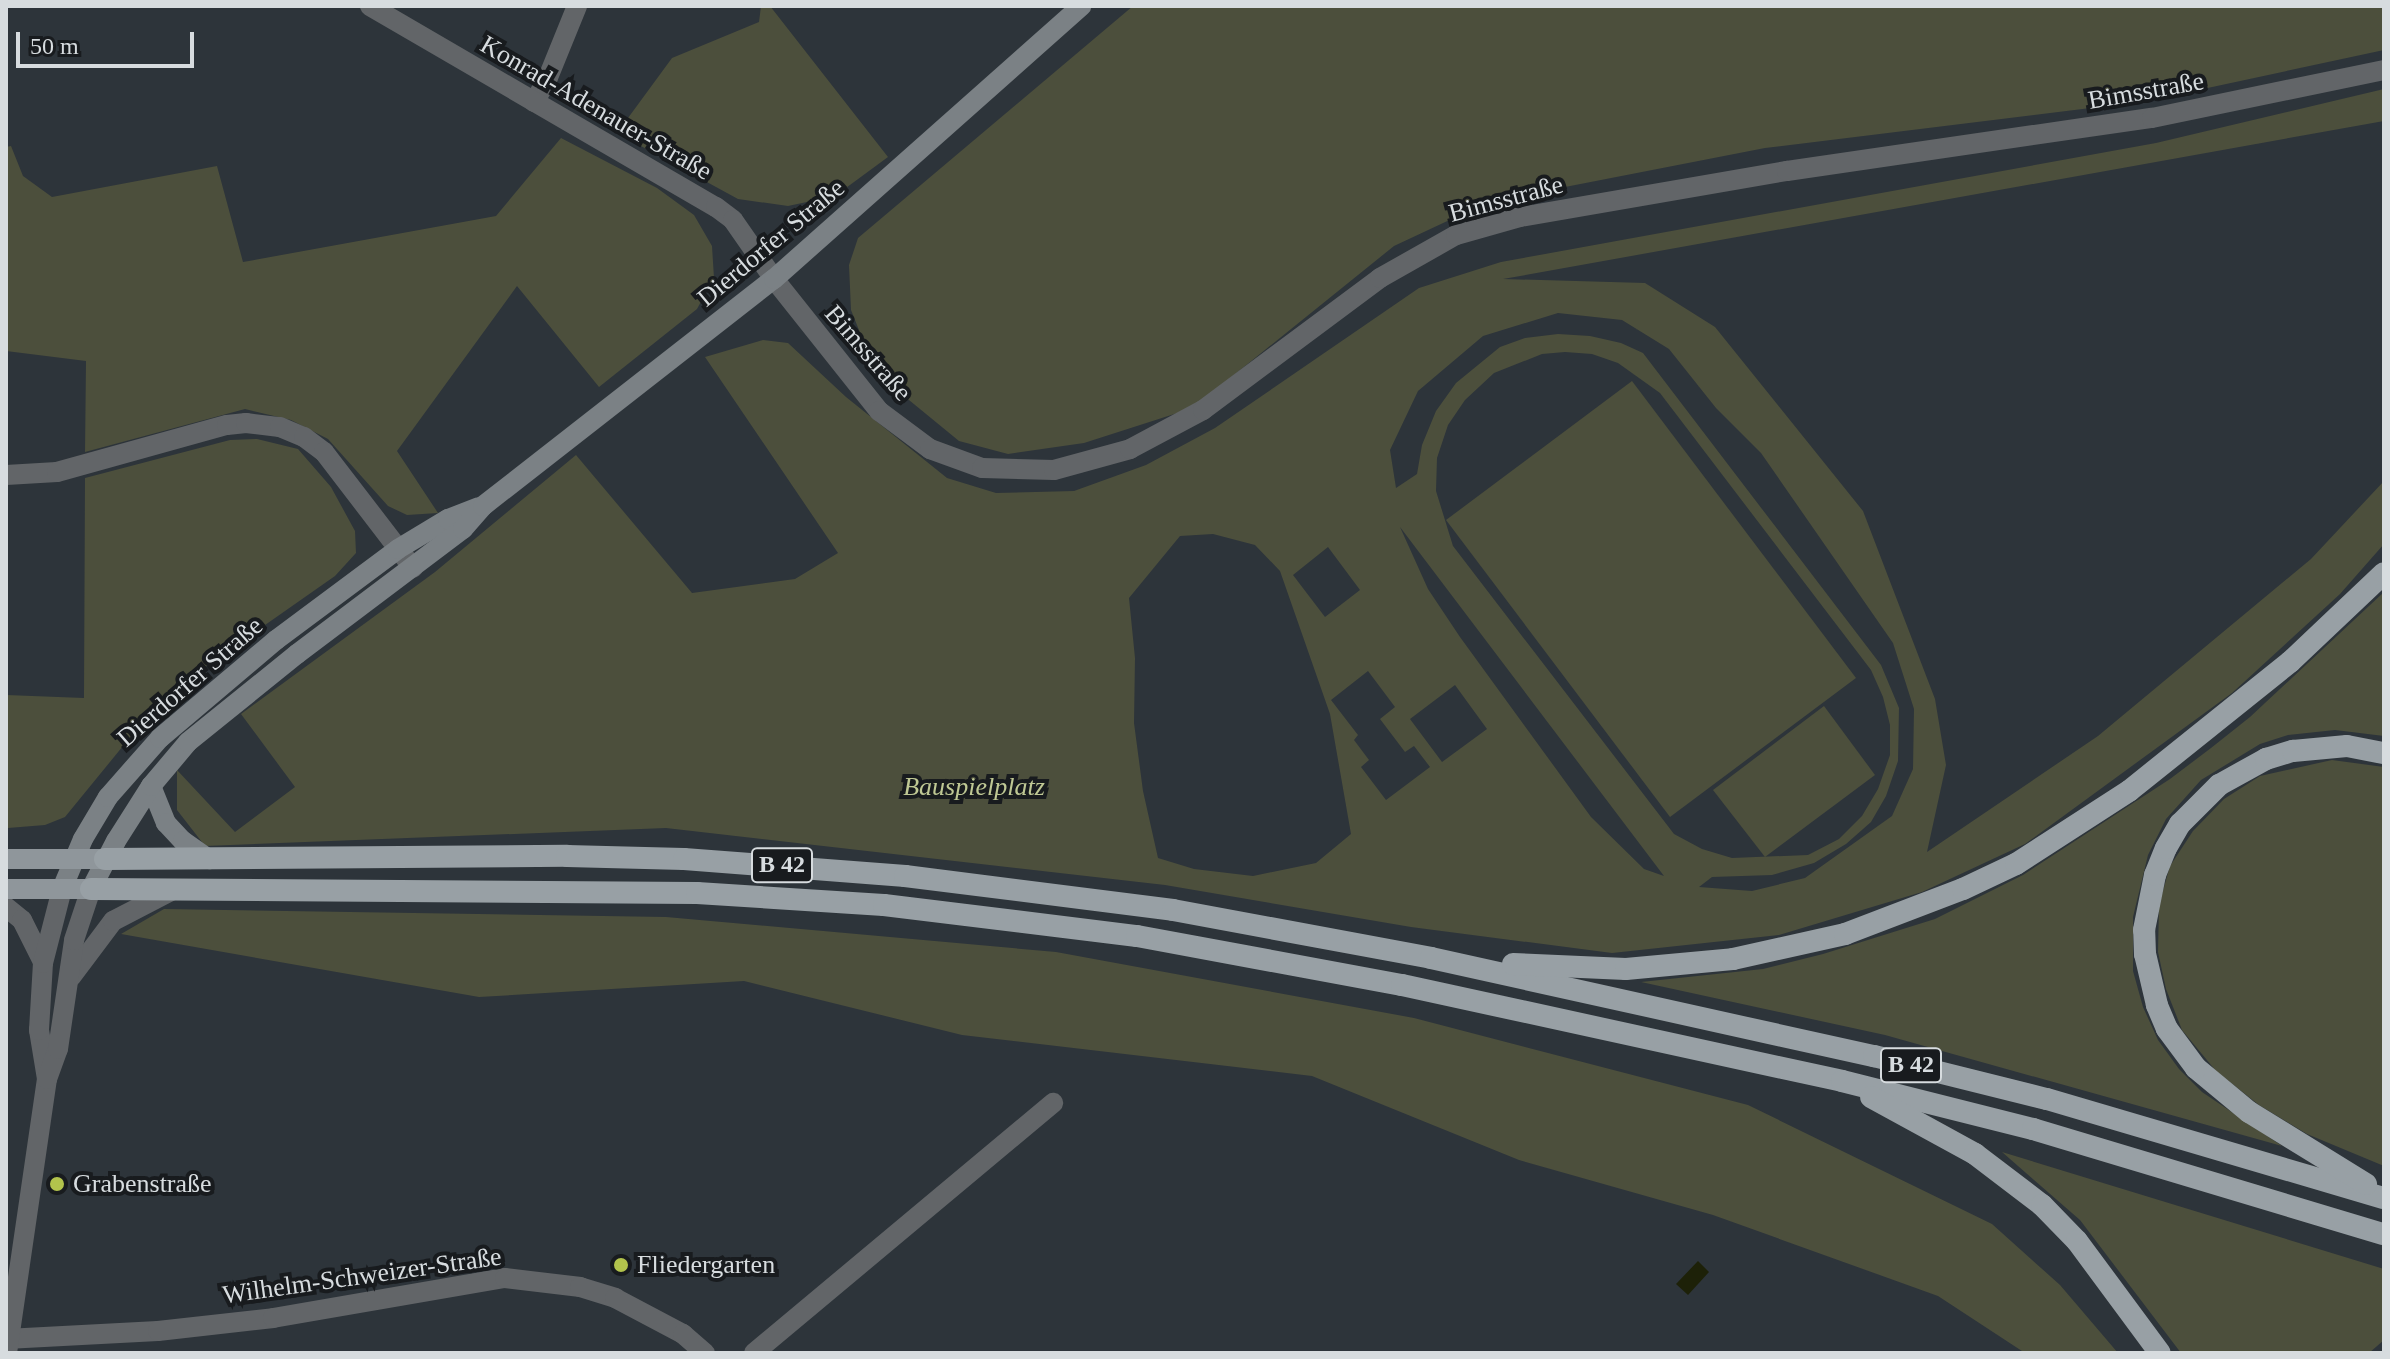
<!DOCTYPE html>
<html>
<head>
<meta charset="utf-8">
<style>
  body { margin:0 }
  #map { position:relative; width:2390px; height:1359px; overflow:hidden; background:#2d343a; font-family:Georgia,serif }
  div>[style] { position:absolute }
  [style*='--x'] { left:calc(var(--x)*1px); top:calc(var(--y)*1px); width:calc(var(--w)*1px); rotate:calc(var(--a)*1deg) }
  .green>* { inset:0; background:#4c4f3c }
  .water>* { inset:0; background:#1d2108 }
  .minor>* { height:20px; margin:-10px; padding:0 10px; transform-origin:10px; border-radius:10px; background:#626568 }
  .tertiary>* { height:20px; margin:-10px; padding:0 10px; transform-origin:10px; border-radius:10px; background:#626568 }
  .secondary>* { height:20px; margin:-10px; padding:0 10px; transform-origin:10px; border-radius:10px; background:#7b8185 }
  .primary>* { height:20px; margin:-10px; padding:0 10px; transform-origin:10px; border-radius:10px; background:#8f969b }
  .trunk>* { height:22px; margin:-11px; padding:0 11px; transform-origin:11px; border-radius:11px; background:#98a0a5 }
  .dots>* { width:22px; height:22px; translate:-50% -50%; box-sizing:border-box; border:4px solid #181b1e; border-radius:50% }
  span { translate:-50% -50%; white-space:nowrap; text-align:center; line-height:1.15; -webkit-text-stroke:8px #181b1e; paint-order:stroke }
  .shield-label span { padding:2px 6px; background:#181b1e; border:2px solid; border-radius:6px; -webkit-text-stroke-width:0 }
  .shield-label { font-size:24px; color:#d7dcdf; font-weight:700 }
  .street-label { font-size:26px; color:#d7dcdf }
  .park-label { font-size:26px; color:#bfc894; font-style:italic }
  .poi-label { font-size:26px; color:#d7dcdf }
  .left { translate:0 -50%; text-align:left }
  .frame { position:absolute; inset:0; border:8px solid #d7dcdf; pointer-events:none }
  .scale { position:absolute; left:16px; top:32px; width:178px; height:36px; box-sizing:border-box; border:4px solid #d7dcdf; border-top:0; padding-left:10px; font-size:24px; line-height:28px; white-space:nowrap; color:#d7dcdf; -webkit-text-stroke:6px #181b1e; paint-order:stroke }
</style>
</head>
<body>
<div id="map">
  <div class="green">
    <i style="clip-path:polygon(761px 6px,770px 6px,888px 157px,835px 196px,788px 206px,738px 199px,617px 133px,672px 58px,759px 22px)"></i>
    <i style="clip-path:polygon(1133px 6px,2384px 6px,2384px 50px,2147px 101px,1765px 148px,1488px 202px,1394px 246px,1193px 408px,1084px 443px,1008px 454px,959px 441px,876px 373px,851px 310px,849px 265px,858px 238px)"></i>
    <i style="clip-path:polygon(evenodd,2384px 89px,2384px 121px,1503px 279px,1645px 283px,1715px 327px,1863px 511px,1935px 699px,1946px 765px,1927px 852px,2098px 736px,2311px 559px,2384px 481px,2384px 544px,2340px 594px,2232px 693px,2025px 844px,1922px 892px,1779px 935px,1612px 953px,1411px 927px,1165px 885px,666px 828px,205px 846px,177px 810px,177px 770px,235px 832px,295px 787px,241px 714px,435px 572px,576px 455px,692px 593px,795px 579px,838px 553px,705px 357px,763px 340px,788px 343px,846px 397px,947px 478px,996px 493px,1074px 491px,1146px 465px,1215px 428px,1419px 288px,1501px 262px,2156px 143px,2384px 89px,1558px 313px,1622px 320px,1669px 349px,1716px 408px,1761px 453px,1893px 643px,1914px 709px,1913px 769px,1892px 816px,1805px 878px,1752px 891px,1699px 887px,1712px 877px,1772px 875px,1814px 863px,1846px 844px,1871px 822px,1886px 796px,1898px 761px,1899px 708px,1881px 665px,1643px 353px,1621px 343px,1590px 336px,1558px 334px,1525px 338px,1500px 347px,1456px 383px,1436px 411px,1422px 445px,1417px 474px,1396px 488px,1390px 450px,1418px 391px,1483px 336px,1558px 313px,2384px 89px,1565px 352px,1592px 354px,1618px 363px,1660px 393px,1871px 670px,1883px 697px,1890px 725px,1890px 755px,1878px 789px,1862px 816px,1839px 839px,1808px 855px,1732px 858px,1702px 849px,1674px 834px,1453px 546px,1436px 491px,1437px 458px,1448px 425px,1465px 400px,1494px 373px,1542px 354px,1565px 352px,2384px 89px,1400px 527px,1664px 876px,1644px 869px,1591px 817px,1460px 637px,1428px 589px,1400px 527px,2384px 89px,1213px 534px,1255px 545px,1280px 571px,1330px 714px,1351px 834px,1316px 863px,1253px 876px,1194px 869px,1158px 858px,1143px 791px,1134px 723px,1135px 658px,1129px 598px,1180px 536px,1213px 534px,2384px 89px,1328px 547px,1360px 590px,1325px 617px,1293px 575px,1328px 547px,2384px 89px,1368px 671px,1395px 707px,1380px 719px,1405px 752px,1414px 746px,1430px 767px,1386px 800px,1361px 767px,1369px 760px,1354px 740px,1358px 735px,1331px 700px,1368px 671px,2384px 89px,1455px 685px,1487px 729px,1442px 762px,1410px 719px,1455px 685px)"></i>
    <i style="clip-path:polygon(561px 138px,657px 188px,694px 215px,712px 246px,714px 278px,697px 309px,599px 387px,517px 286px,397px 451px,438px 513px,407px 515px,388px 506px,328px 439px,291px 420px,245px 409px,85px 452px,86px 361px,6px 351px,6px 147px,11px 146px,23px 176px,52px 197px,217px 166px,243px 262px,496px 216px)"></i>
    <i style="clip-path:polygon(1632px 381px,1856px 678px,1670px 817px,1446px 520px)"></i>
    <i style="clip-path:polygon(257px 439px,298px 449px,331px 487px,355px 531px,356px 553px,335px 576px,205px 667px,141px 724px,65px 817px,45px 825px,8px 828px,6px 695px,84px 698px,85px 478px,230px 440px)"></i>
    <i style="clip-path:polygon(2384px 592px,2384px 736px,2335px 730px,2288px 735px,2260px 744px,2201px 780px,2166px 819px,2148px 855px,2133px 917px,2133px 971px,2143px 1007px,2158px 1040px,2179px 1069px,2202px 1092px,2282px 1146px,1885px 1035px,1641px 982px,1763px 969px,1823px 954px,1935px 919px,2023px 875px,2170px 779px,2211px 748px,2250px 717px)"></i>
    <i style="clip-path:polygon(1824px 706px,1875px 775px,1765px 857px,1713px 790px)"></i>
    <i style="clip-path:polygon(2332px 760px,2384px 767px,2384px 1166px,2307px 1134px,2259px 1105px,2216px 1071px,2182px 1030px,2166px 989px,2158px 952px,2159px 905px,2170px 866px,2193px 831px,2224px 799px,2260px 776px)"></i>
    <i style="clip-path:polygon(164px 909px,666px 917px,1056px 952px,1414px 1018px,1748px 1105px,1992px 1224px,2060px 1285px,2118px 1353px,2025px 1353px,1938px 1296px,1713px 1215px,1519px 1160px,1312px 1076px,962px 1035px,744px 981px,479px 997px,121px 934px)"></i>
    <i style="clip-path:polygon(2002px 1152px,2384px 1269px,2384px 1340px,2369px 1353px,2181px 1353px,2080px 1220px)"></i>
  </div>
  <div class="water">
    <i style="clip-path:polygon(1698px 1261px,1709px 1272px,1688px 1295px,1676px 1284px)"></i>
  </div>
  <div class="minor">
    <i style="--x:534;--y:102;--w:26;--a:-59"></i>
    <i style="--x:547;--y:80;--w:80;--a:-67.9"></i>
    <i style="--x:774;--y:279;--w:169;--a:51.5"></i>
    <i style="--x:879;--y:411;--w:64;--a:36.7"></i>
    <i style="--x:930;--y:449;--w:55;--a:20.1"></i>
    <i style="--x:982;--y:468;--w:72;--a:1.6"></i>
    <i style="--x:1054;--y:470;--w:79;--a:-15.4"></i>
    <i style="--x:1130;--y:449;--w:83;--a:-28.1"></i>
    <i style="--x:1203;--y:410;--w:221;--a:-36.7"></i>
    <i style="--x:1380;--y:278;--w:87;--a:-29.5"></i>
    <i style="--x:1456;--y:235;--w:66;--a:-15.7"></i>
    <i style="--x:1520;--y:217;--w:271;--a:-9.8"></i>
    <i style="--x:1787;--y:171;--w:369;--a:-8.3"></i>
    <i style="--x:2152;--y:118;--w:237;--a:-11.7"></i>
    <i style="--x:6;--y:475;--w:51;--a:-3.4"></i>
    <i style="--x:57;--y:472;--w:176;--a:-15.5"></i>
    <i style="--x:227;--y:425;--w:19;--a:-6"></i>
    <i style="--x:246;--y:423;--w:34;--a:7"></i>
    <i style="--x:280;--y:427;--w:26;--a:23"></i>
    <i style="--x:304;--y:437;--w:25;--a:37"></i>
    <i style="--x:324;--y:452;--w:146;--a:52.5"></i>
    <i style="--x:6;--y:1339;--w:152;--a:-3"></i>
    <i style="--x:158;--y:1331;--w:116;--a:-6.4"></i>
    <i style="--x:273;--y:1318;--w:235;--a:-9.8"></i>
    <i style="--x:505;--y:1278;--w:76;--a:6.8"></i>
    <i style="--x:580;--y:1287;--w:37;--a:17"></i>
    <i style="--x:615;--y:1298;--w:77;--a:27.9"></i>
    <i style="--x:683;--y:1334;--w:29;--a:41"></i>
    <i style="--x:754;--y:1353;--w:390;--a:-39.9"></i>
  </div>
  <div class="tertiary">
    <i style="--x:370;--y:6;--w:400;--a:30.2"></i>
    <i style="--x:716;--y:207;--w:21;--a:37"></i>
    <i style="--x:733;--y:220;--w:72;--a:55.2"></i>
    <i style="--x:6;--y:907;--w:21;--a:39"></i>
    <i style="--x:22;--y:920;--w:47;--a:63.4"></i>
    <i style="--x:71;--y:977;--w:70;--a:-53.1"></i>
    <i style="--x:113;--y:921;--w:65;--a:-27.3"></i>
    <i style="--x:47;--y:1079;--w:50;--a:-99.3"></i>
    <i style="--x:39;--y:1030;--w:67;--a:-86.6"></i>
    <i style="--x:43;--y:963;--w:76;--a:-75.6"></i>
    <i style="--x:7;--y:1353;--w:277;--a:-81.7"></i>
    <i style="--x:47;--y:1079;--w:32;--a:-70"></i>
    <i style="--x:58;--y:1049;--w:110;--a:-81.6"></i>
    <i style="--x:74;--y:940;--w:54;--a:-71.6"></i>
  </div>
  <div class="secondary">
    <i style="--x:151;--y:786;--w:40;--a:68"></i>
    <i style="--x:166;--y:823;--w:25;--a:47"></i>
    <i style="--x:183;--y:841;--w:32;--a:35"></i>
    <i style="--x:62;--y:889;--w:54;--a:-67.2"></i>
    <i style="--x:83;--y:839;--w:49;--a:-59.2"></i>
    <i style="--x:108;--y:797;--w:79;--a:-48.6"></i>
    <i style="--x:160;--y:738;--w:152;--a:-40.2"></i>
    <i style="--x:276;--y:640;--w:152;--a:-36.7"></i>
    <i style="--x:398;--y:549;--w:58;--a:-31"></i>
    <i style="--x:448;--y:519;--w:33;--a:-21"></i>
    <i style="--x:91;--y:889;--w:54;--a:-62.5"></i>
    <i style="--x:116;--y:841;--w:65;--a:-57.5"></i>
    <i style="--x:151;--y:786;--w:57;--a:-49.9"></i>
    <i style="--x:188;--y:742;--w:140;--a:-38.9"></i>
    <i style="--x:297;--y:654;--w:208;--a:-37"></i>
    <i style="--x:463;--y:529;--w:30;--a:-49"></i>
    <i style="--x:483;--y:506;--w:369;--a:-38"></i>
    <i style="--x:774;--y:279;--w:411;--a:-41.6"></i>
  </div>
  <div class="primary">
    <i style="--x:6;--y:859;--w:99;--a:0"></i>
    <i style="--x:6;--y:889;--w:85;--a:0"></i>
  </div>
  <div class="trunk">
    <i style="--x:105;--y:859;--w:462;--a:-0.4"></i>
    <i style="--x:567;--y:856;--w:117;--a:1.5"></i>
    <i style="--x:684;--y:859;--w:222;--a:4.4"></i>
    <i style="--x:905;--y:876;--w:270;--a:7.2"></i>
    <i style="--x:1173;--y:910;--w:262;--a:10.5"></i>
    <i style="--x:1431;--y:958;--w:454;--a:12.5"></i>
    <i style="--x:1874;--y:1056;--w:178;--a:14"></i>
    <i style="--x:2047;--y:1099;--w:351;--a:16.4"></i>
    <i style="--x:91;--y:889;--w:606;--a:0.38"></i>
    <i style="--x:697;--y:893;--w:187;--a:3.7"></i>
    <i style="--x:884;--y:905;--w:255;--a:7"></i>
    <i style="--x:1137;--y:936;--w:269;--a:10.5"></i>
    <i style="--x:1402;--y:985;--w:450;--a:12.3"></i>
    <i style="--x:1842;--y:1081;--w:197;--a:14.1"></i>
    <i style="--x:2033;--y:1129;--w:366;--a:16.7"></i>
    <i style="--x:1513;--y:964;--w:113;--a:2.5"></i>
    <i style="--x:1626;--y:969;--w:107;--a:-5.3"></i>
    <i style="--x:1733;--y:959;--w:115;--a:-12.6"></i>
    <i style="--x:1845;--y:934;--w:126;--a:-20.9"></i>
    <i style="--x:1963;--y:889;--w:59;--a:-25.3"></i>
    <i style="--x:2016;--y:864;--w:135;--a:-32.9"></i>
    <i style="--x:2129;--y:791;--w:206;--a:-38.7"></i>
    <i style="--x:2290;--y:662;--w:129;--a:-43.4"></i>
    <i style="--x:1871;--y:1097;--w:119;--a:28.7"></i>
    <i style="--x:1975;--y:1154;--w:84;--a:37.3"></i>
    <i style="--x:2042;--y:1205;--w:50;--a:45.8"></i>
    <i style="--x:2077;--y:1241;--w:139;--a:53.5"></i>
    <i style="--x:2366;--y:1184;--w:137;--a:-148.4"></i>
    <i style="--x:2249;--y:1112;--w:69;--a:-140.3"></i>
    <i style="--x:2196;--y:1068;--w:49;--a:-126.6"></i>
    <i style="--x:2167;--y:1029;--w:26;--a:-113"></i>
    <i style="--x:2157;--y:1005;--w:52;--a:-103.2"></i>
    <i style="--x:2145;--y:954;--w:24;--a:-92"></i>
    <i style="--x:2144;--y:930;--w:56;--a:-78.7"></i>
    <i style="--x:2155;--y:875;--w:29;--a:-68"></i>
    <i style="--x:2166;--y:848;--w:28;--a:-60"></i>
    <i style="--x:2180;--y:824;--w:55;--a:-45"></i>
    <i style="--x:2219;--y:785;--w:54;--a:-29"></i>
    <i style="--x:2266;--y:759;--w:28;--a:-17"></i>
    <i style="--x:2293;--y:751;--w:54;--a:-5.3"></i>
    <i style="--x:2347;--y:746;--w:38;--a:11"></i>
  </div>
  <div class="dots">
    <i style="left:57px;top:1184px;background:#b2c34c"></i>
    <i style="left:621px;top:1265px;background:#b2c34c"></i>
  </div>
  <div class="shield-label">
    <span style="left:782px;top:865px">B 42</span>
    <span style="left:1911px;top:1065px">B 42</span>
  </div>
  <div class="street-label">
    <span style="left:2146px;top:91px;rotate:-10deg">Bimsstraße</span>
    <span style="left:596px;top:108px;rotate:30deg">Konrad-Adenauer-Straße</span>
    <span style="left:1506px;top:199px;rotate:-15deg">Bimsstraße</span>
    <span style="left:771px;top:243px;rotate:-40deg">Dierdorfer Straße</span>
    <span style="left:868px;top:353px;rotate:49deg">Bimsstraße</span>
    <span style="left:190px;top:682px;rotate:-41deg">Dierdorfer Straße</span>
    <span style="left:362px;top:1276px;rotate:-8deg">Wilhelm-Schweizer-Straße</span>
  </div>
  <div class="park-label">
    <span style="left:974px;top:787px">Bauspielplatz</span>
  </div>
  <div class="poi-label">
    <span class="left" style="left:73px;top:1184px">Grabenstraße</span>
    <span class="left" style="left:637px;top:1265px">Fliedergarten</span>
  </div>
  <div class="frame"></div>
  <div class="scale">50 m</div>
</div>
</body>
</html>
